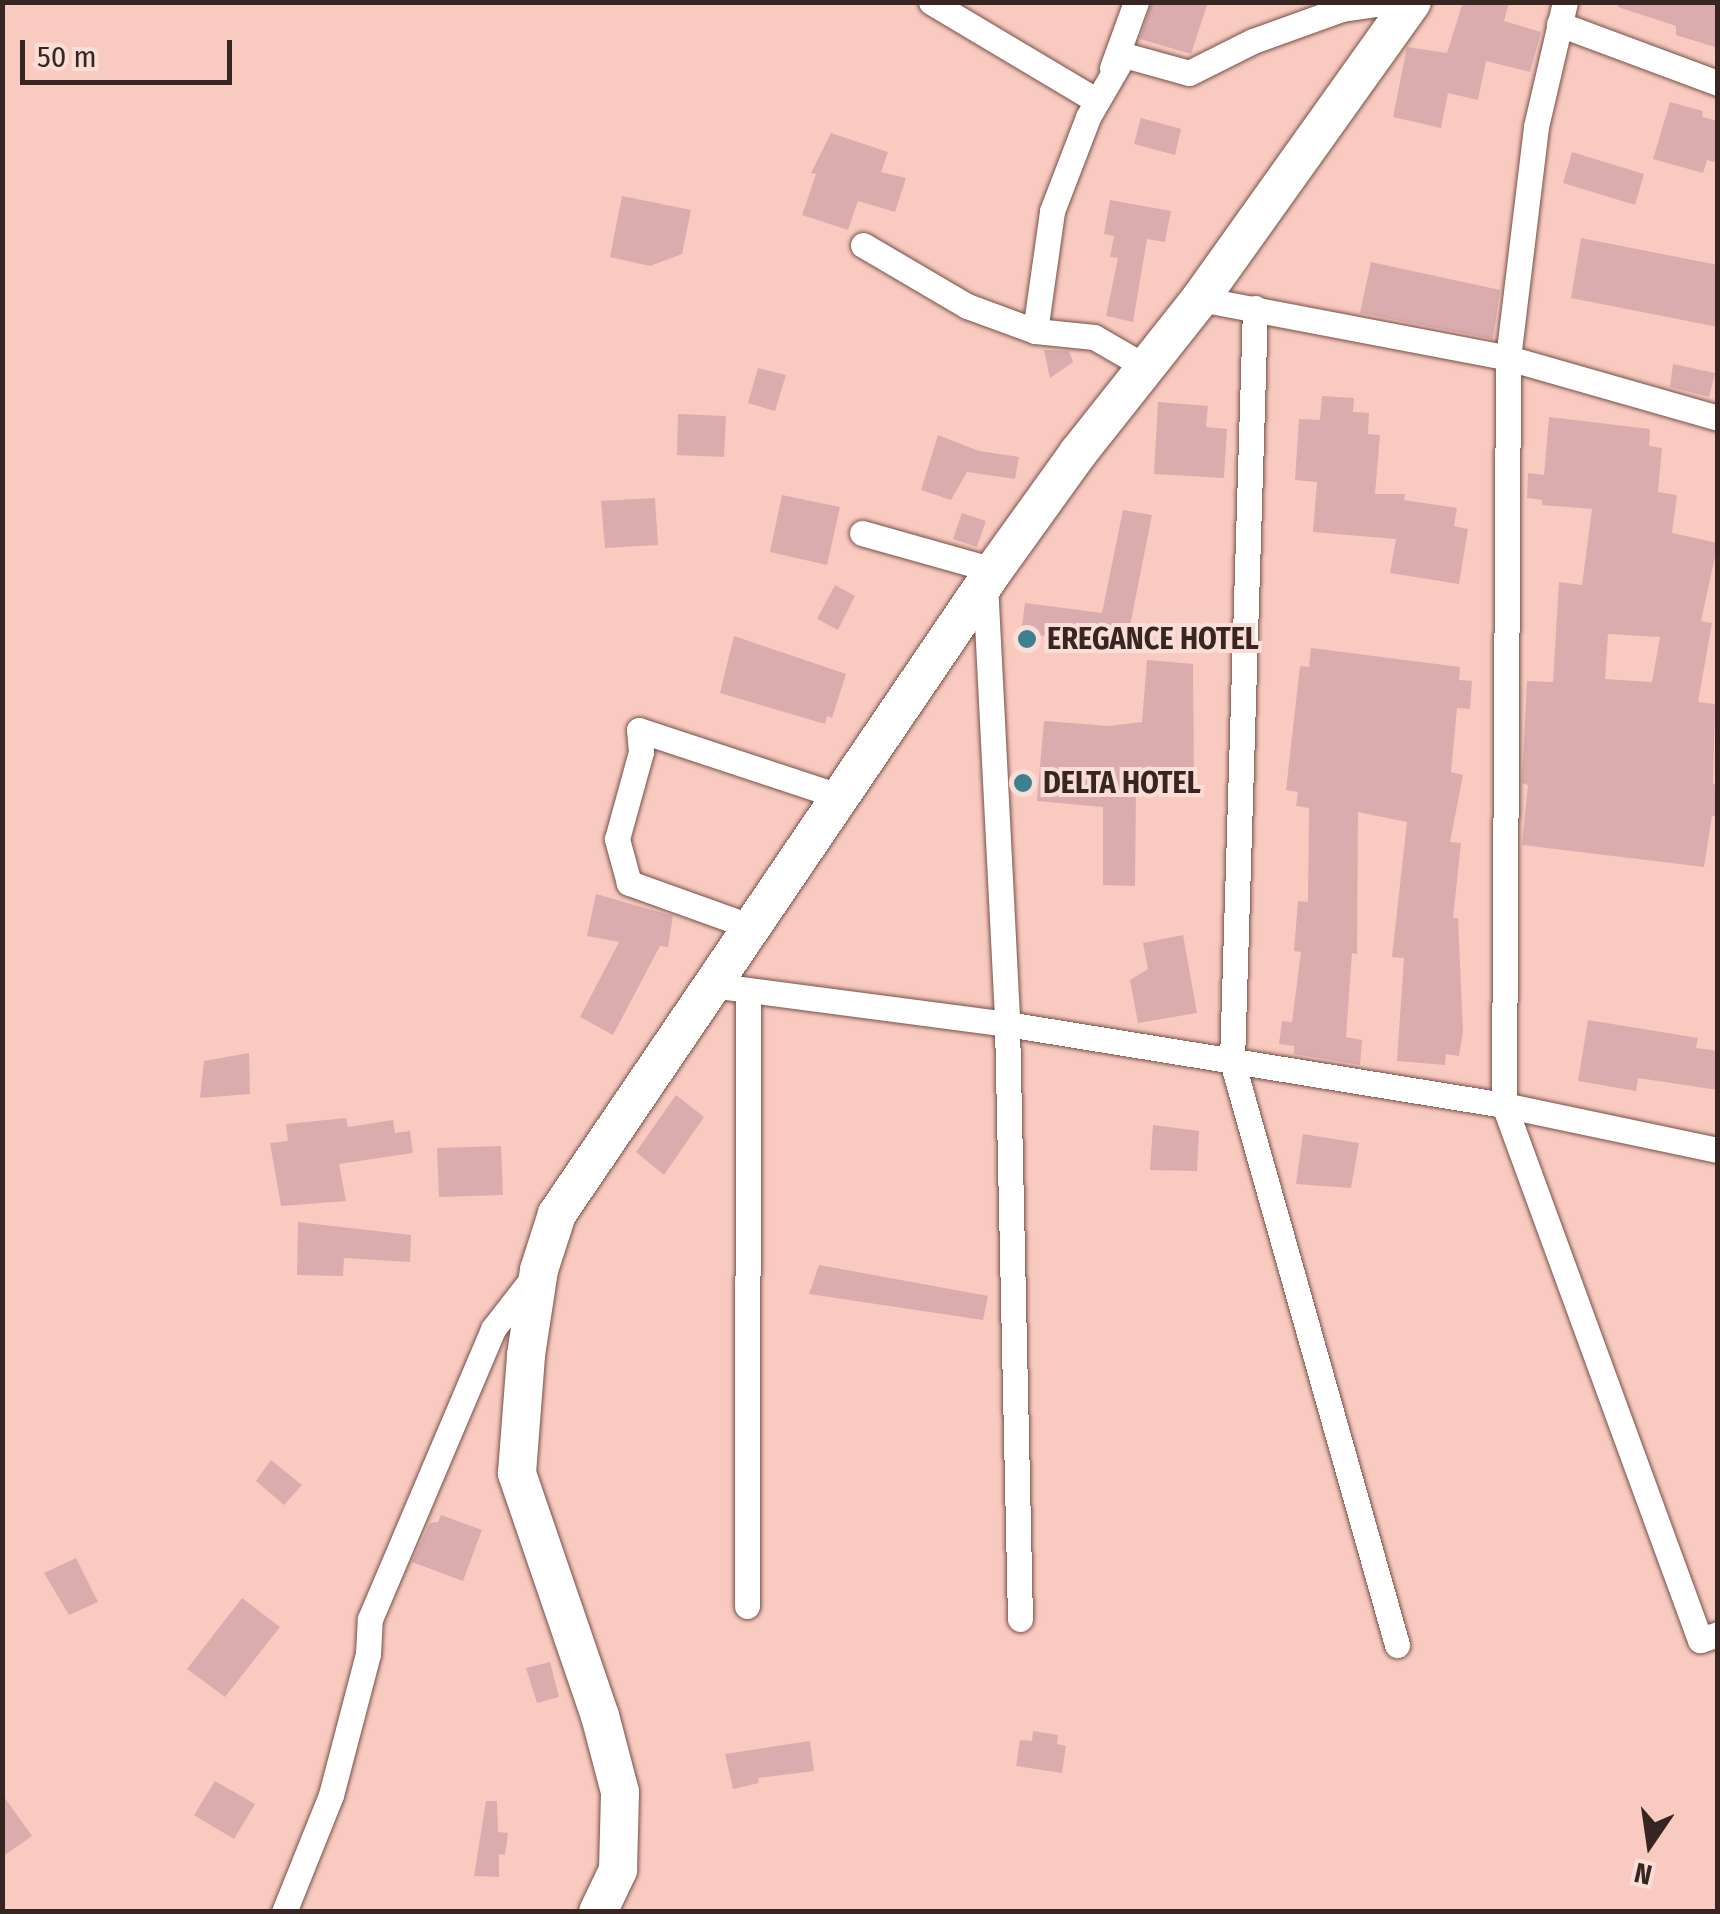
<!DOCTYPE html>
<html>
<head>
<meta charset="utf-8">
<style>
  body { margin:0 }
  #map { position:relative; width:1720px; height:1914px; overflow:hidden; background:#f9cbc0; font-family:"Fira Sans Condensed",sans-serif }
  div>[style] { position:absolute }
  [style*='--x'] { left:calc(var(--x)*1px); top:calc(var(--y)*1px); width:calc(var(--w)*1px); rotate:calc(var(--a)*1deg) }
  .building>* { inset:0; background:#daacae }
  .roads { filter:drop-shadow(0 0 2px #775047) drop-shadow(0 0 2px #775047) }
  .street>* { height:25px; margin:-12.5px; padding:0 12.5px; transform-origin:12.5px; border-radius:12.5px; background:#fff }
  .primary>* { height:38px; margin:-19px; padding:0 19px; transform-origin:19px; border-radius:19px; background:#fff }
  .dots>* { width:28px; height:28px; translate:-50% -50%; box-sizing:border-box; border:5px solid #f9ddd6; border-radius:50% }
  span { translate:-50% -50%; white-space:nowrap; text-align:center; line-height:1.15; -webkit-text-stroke:8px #f9ddd6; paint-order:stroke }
  .poi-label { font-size:30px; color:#362521; font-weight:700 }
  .left { translate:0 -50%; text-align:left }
  .frame { position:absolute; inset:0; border:5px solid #362521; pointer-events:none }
  .north { position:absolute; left:1600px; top:1794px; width:100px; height:100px; -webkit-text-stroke:8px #f9ddd6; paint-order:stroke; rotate:193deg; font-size:28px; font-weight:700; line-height:40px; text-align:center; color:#362521 }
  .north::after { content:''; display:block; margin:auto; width:35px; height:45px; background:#362521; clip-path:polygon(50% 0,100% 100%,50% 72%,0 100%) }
  .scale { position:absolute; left:20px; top:40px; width:212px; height:45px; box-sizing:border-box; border:5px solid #362521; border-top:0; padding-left:12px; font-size:30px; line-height:35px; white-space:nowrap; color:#362521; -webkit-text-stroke:8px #f9ddd6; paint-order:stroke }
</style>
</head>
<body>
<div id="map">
  <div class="building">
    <i style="clip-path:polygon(1152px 2px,1208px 2px,1191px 54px,1140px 39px)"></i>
    <i style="clip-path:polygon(1463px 2px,1509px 2px,1504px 21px,1541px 32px,1530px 72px,1486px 61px,1478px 100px,1448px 93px,1441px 128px,1393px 117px,1407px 47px,1447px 53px)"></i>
    <i style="clip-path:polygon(1618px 2px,1718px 2px,1718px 48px,1676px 35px,1676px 26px,1618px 7px)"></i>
    <i style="clip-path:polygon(1670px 102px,1703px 111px,1702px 117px,1718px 121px,1718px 163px,1707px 160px,1703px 173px,1653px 159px)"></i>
    <i style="clip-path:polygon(1141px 118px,1181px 129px,1175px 155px,1134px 144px)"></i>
    <i style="clip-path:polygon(831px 133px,888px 152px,881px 172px,906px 178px,895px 212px,858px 201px,848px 230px,802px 215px,816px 174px,811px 173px)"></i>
    <i style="clip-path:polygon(1572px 152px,1644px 174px,1635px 205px,1563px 183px)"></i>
    <i style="clip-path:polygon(622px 196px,691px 210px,682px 254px,650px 266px,610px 257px)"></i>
    <i style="clip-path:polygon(1110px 200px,1171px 211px,1165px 242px,1147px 239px,1133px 322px,1106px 316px,1118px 258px,1110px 257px,1114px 236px,1104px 234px)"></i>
    <i style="clip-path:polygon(1581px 238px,1718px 265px,1718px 327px,1571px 298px)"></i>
    <i style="clip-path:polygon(1371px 262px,1500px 290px,1493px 339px,1360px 313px)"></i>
    <i style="clip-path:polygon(1044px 350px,1069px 351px,1073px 362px,1050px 378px)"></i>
    <i style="clip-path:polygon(1673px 364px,1715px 373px,1709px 397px,1670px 387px)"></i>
    <i style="clip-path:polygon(758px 368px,786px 375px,775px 411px,748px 403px)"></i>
    <i style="clip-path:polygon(1322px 396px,1354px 398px,1353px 412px,1369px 413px,1368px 434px,1380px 435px,1375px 494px,1405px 494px,1404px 500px,1457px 508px,1454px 526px,1468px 529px,1459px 584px,1390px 573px,1396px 539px,1313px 532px,1317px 482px,1295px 480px,1299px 419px,1320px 420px)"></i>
    <i style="clip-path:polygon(1158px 402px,1208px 406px,1206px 427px,1227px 429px,1224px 478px,1154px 474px)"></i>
    <i style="clip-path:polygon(678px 414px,726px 416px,724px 457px,677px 455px)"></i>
    <i style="clip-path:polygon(evenodd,1549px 417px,1650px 429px,1649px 446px,1662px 448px,1658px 492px,1677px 495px,1672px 533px,1718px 543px,1701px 621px,1712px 623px,1698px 702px,1715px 704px,1713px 784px,1718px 785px,1718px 817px,1712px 816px,1704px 867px,1522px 845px,1528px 785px,1522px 783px,1527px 681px,1553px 682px,1559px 582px,1582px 585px,1592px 509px,1542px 505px,1542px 500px,1527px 498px,1528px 473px,1544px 475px,1549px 417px,1608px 634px,1660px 637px,1652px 682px,1605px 679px,1608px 634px)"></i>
    <i style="clip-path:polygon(938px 435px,979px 451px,1019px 457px,1015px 479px,967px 472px,951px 500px,921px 490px)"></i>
    <i style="clip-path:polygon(782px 495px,840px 507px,827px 565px,770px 552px)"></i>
    <i style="clip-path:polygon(655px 498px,658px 545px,605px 548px,601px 501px)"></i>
    <i style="clip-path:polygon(1123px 510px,1152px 515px,1126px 646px,1021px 633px,1025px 603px,1102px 613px)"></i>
    <i style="clip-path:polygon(962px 513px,986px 521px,977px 547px,953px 539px)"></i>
    <i style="clip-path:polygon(835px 585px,855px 596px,838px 630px,817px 619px)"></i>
    <i style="clip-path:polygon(734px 636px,846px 674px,832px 718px,827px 716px,825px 724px,720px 693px)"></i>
    <i style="clip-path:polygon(1311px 648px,1460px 667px,1459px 680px,1472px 681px,1470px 709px,1457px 708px,1451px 772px,1463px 775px,1450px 842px,1461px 843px,1453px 918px,1458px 918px,1463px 1032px,1459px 1056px,1446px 1054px,1445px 1065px,1397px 1061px,1404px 958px,1392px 957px,1407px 822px,1358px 812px,1357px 954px,1352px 953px,1346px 1037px,1362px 1040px,1360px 1065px,1294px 1054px,1294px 1046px,1279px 1044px,1282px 1021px,1292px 1022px,1301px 952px,1294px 951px,1298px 901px,1308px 902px,1309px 808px,1296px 806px,1298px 792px,1286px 790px,1300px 666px,1309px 667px)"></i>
    <i style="clip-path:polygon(1147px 660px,1193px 664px,1194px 786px,1136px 787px,1135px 886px,1103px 885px,1103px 807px,1037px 801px,1044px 721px,1109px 726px,1142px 722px)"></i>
    <i style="clip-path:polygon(596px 894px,673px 916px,668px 947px,660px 946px,613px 1035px,580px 1017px,619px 942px,587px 936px)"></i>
    <i style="clip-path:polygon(1183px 935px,1197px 1013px,1138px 1023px,1130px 980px,1148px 969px,1143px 943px)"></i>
    <i style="clip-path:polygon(1588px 1020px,1698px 1038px,1696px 1048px,1718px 1051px,1718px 1090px,1638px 1078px,1636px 1091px,1578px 1081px)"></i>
    <i style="clip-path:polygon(249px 1053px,250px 1094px,200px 1098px,204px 1061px)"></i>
    <i style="clip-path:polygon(676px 1095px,704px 1117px,664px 1175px,636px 1152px)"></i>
    <i style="clip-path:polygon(346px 1118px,348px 1127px,393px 1120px,395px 1133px,410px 1131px,413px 1153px,339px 1164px,346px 1201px,281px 1206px,270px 1143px,288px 1141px,286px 1124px)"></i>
    <i style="clip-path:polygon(1153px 1125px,1199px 1131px,1197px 1171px,1150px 1170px)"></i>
    <i style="clip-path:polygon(1303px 1134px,1359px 1143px,1351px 1188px,1296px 1184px)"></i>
    <i style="clip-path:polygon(501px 1146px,503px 1195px,439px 1197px,437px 1148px)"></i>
    <i style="clip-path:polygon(298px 1222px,411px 1235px,410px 1262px,344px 1258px,343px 1276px,297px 1275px)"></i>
    <i style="clip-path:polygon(819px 1265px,988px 1296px,983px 1320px,809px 1294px)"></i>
    <i style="clip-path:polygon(271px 1460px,302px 1485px,284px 1505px,256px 1481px)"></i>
    <i style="clip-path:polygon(441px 1515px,482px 1530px,463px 1581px,412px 1562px,430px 1523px,438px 1522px)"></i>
    <i style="clip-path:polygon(76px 1558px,98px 1602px,69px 1615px,44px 1573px)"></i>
    <i style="clip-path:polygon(242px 1598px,280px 1627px,225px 1697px,187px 1669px)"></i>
    <i style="clip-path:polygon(550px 1662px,559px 1697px,537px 1703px,526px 1668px)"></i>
    <i style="clip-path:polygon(1033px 1731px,1058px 1735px,1057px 1744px,1066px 1746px,1062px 1773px,1016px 1766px,1020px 1740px,1032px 1741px)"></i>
    <i style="clip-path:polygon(810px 1741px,814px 1771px,758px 1778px,759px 1783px,733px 1789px,725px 1754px)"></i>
    <i style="clip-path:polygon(215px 1781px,255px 1804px,234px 1839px,194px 1815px)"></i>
    <i style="clip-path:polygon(2px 1794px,32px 1836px,2px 1857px)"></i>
    <i style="clip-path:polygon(486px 1801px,497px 1801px,498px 1832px,508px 1833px,505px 1855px,499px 1854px,499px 1877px,474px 1876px)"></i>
  </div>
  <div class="roads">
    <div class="street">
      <i style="--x:931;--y:2;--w:193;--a:30.8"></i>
      <i style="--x:1565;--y:2;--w:128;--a:103.1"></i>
      <i style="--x:1536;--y:127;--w:233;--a:96.9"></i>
      <i style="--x:1508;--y:358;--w:747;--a:90.31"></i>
      <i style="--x:1504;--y:1105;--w:570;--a:69.88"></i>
      <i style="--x:1700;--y:1640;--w:19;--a:-18"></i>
      <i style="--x:1559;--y:24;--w:170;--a:20.4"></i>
      <i style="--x:1112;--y:68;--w:70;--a:-70"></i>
      <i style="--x:863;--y:245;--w:121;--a:30.4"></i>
      <i style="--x:967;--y:306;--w:72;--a:20.2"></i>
      <i style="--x:1200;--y:299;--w:314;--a:10.8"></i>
      <i style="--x:1508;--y:358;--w:218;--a:15.9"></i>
      <i style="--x:1255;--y:308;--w:753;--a:91.75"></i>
      <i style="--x:1232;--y:1061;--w:607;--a:74.22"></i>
      <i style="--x:1146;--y:367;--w:60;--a:-150"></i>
      <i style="--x:1094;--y:337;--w:59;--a:-174.2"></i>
      <i style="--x:1035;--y:331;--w:121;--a:-81.9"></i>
      <i style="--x:1052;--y:211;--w:101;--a:-69"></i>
      <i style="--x:1088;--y:117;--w:72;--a:-59.9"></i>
      <i style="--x:1124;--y:55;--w:67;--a:15.5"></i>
      <i style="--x:1189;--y:73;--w:72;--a:-26.6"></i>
      <i style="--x:1253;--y:41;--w:95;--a:-19.8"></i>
      <i style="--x:1342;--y:9;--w:49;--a:-8.3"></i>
      <i style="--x:862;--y:533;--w:137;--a:15.7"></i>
      <i style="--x:985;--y:583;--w:442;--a:87.1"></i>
      <i style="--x:1007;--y:1024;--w:595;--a:88.75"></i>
      <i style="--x:752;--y:927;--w:131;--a:-160.3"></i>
      <i style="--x:629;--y:883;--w:46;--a:-105.3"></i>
      <i style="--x:617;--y:839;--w:90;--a:-74.6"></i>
      <i style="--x:641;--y:752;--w:22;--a:-95"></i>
      <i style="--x:639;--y:730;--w:214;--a:18.3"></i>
      <i style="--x:711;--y:985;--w:299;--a:7.5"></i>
      <i style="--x:1007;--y:1024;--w:504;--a:9.26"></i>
      <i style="--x:1504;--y:1105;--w:219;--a:11.9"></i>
      <i style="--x:747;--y:1606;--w:616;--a:-89.91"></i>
      <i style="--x:284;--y:1912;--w:126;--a:-68.1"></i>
      <i style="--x:331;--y:1795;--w:146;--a:-75.3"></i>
      <i style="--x:368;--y:1654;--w:35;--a:-87"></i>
      <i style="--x:370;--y:1619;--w:315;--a:-67"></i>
      <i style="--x:493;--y:1329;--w:68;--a:-52.1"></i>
    </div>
    <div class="primary">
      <i style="--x:598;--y:1912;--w:47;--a:-64.5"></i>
      <i style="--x:618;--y:1870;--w:78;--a:-88.5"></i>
      <i style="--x:620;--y:1792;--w:79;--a:-104.7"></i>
      <i style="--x:600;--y:1716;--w:257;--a:-108.9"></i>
      <i style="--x:517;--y:1473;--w:118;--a:-85.6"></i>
      <i style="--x:526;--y:1355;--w:86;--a:-81.3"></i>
      <i style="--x:539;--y:1270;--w:59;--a:-72.2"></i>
      <i style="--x:557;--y:1214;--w:778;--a:-55.84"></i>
      <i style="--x:994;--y:570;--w:144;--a:-54.3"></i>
      <i style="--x:1078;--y:453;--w:196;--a:-51.6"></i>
      <i style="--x:1200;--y:299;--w:365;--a:-54.5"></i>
    </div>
  </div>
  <div class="dots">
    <i style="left:1027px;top:639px;background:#3d8090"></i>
    <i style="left:1023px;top:783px;background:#3d8090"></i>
  </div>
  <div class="poi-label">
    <span class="left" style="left:1047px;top:639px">EREGANCE HOTEL</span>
    <span class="left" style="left:1043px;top:783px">DELTA HOTEL</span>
  </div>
  <div class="frame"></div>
  <div class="north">N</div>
  <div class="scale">50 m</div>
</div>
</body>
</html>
